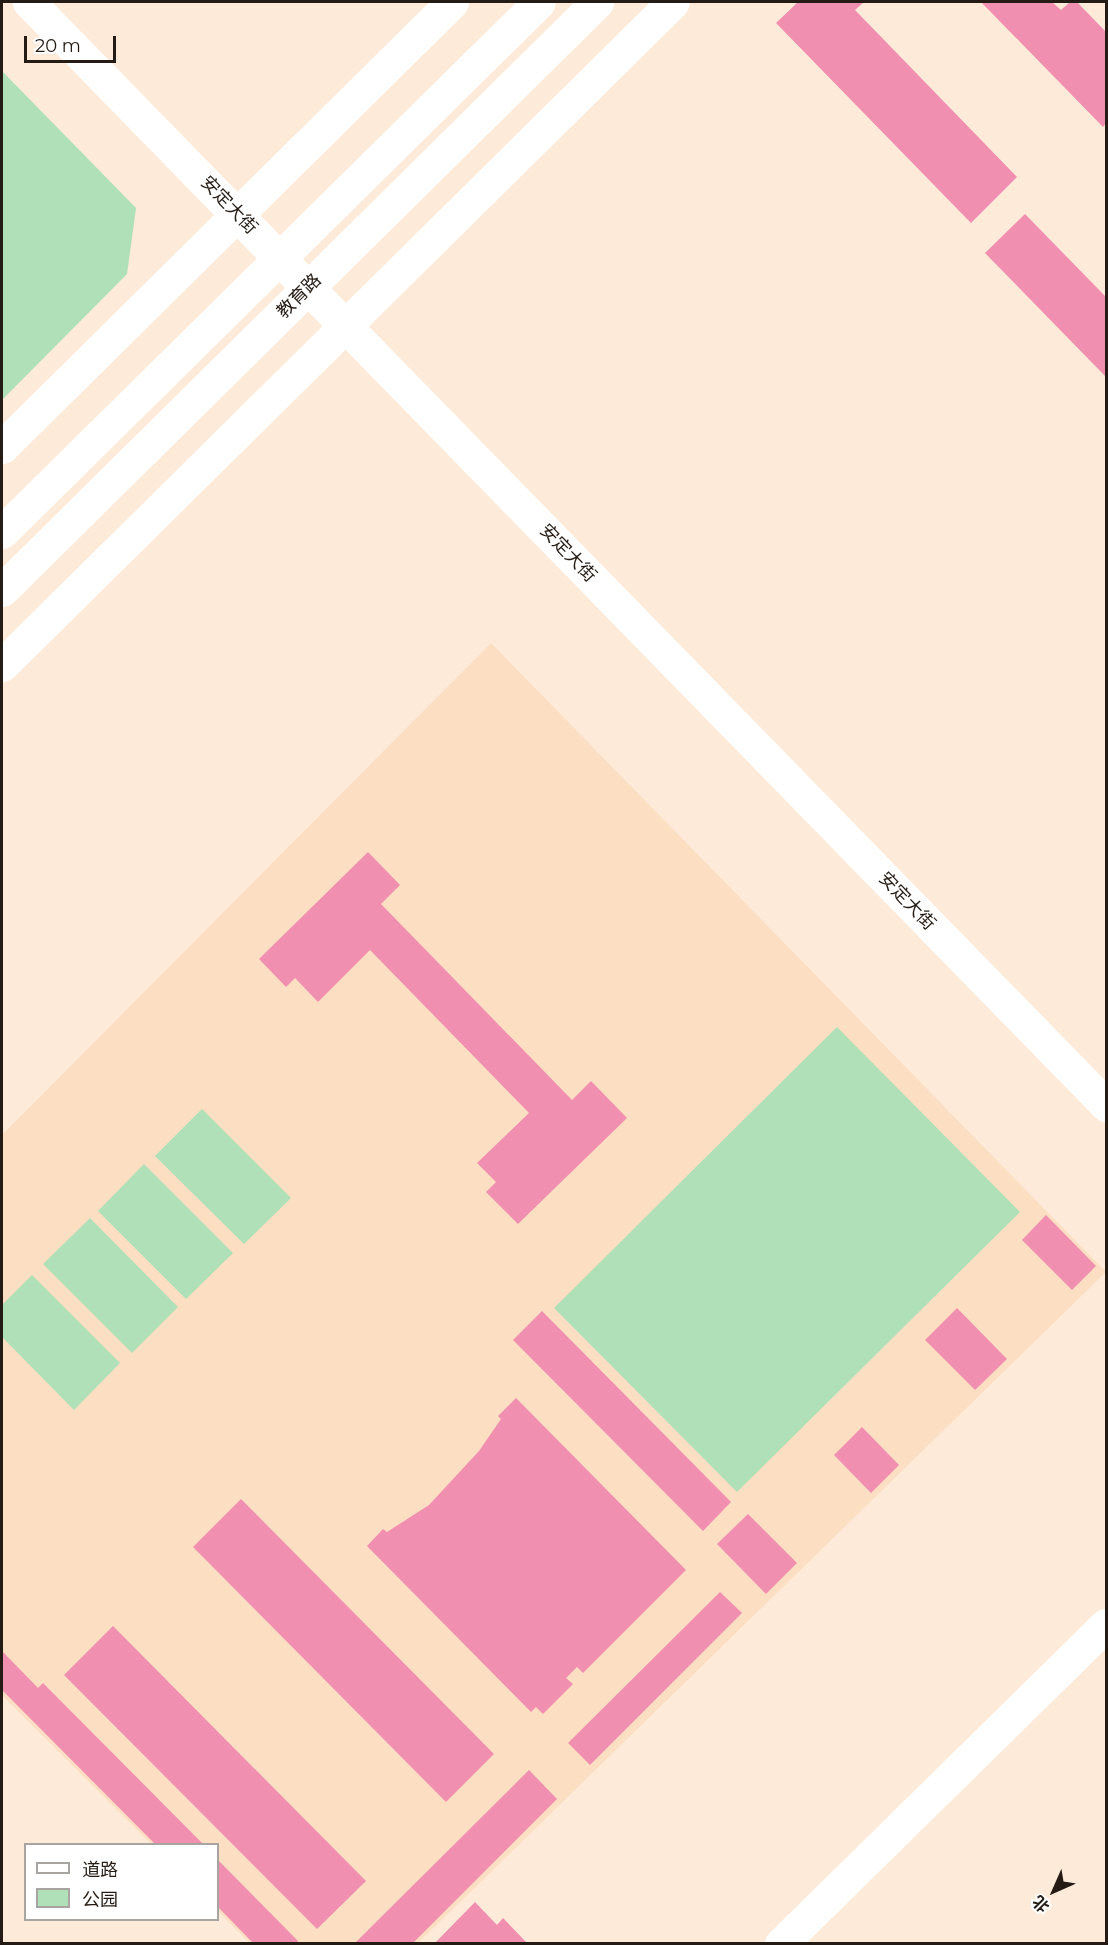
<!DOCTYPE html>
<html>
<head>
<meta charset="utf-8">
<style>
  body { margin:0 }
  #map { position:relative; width:1108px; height:1945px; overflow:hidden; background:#fdead9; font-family:Montserrat,"Noto Sans SC",sans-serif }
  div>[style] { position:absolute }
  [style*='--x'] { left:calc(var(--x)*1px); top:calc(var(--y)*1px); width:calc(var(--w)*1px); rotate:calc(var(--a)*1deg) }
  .built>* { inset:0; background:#fcdec3 }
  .green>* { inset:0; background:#b0e0b7 }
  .building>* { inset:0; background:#f08fb0 }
  .minor>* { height:33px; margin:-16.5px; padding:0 16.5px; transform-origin:16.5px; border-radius:16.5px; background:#fff }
  .major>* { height:33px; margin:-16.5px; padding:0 16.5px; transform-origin:16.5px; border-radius:16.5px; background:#fff }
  span { translate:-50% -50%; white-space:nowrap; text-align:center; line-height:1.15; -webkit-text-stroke:5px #fff; paint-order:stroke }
  .street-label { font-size:18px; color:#241b14 }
  .frame { position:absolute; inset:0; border:3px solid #241b14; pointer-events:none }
  .legend { position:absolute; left:24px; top:1843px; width:195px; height:78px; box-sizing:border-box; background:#fff; border:2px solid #a7a4a1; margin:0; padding:8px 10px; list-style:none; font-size:18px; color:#241b14 }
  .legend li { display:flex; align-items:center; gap:12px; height:30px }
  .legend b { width:30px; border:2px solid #a7a4a1 }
  .north { position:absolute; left:1024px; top:1861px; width:60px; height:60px; -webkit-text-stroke:4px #fff; paint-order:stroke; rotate:225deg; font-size:16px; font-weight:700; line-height:24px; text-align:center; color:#241b14 }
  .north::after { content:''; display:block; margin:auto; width:21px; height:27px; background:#241b14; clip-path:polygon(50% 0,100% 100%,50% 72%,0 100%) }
  .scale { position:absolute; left:24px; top:36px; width:92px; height:27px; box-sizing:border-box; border:3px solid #241b14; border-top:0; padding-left:8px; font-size:18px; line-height:21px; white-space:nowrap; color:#241b14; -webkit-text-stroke:4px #fff; paint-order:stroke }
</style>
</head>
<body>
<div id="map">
  <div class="built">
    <i style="clip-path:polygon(491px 643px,1106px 1272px,418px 1943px,250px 1943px,218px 1911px,218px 1844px,151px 1844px,2px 1695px,2px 1135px)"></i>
  </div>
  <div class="green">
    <i style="clip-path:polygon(2px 71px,136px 208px,127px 274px,2px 400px)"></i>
    <i style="clip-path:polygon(837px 1027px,1020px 1212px,737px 1492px,554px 1308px)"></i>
    <i style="clip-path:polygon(202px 1109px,291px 1198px,244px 1244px,155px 1156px)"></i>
    <i style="clip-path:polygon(144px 1164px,233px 1253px,186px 1299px,98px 1211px)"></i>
    <i style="clip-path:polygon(90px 1218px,178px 1307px,132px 1353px,43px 1264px)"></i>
    <i style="clip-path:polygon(32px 1275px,120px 1363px,74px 1410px,2px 1337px,2px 1305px)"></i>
  </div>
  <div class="building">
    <i style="clip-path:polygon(798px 2px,864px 2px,855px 10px,1017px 177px,971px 223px,776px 23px)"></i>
    <i style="clip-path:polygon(981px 2px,1052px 2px,1061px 10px,1070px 2px,1077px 2px,1106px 32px,1106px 123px,1103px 127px)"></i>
    <i style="clip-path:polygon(1025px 214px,1106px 297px,1106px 377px,985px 253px)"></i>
    <i style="clip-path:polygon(368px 852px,400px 885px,381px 904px,572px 1100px,591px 1081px,627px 1118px,518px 1224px,486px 1192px,496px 1182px,477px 1163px,529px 1113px,370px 950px,318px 1002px,295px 978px,286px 987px,259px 959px)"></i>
    <i style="clip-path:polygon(1046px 1215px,1096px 1266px,1072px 1290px,1022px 1240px)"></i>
    <i style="clip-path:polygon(957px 1308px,1007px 1359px,975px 1390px,925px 1340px)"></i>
    <i style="clip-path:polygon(542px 1311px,731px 1502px,703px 1531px,513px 1340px)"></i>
    <i style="clip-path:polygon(516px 1398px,686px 1570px,583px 1673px,577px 1667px,566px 1678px,573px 1684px,543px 1714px,536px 1707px,531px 1712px,367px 1546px,383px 1529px,387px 1532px,429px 1505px,479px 1451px,501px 1419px,498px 1416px)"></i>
    <i style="clip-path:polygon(862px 1427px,899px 1465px,871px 1493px,834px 1455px)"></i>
    <i style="clip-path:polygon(241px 1499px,494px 1754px,446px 1802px,193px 1547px)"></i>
    <i style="clip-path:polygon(748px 1514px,797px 1563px,766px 1594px,717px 1544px)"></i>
    <i style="clip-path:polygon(720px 1592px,742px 1613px,590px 1765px,568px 1743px)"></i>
    <i style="clip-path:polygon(113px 1626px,366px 1881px,317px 1929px,64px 1675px)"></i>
    <i style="clip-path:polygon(2px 1651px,38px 1688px,43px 1683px,203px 1844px,155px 1844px,2px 1690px)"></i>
    <i style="clip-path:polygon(529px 1770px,557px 1799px,412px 1944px,354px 1944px)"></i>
    <i style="clip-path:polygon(218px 1860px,298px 1941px,296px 1944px,254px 1944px,218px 1907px)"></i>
    <i style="clip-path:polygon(475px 1902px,497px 1925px,503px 1918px,528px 1944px,434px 1944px)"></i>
  </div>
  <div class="minor">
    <i style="--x:29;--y:2;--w:1542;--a:45.68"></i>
    <i style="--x:2;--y:447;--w:633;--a:-44.68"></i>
    <i style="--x:2;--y:665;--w:943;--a:-44.66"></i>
    <i style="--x:781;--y:1944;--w:455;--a:-44.5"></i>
  </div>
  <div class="major">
    <i style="--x:2;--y:532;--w:754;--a:-44.62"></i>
    <i style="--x:2;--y:590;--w:837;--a:-44.66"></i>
  </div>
  <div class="street-label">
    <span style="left:229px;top:205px;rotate:46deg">安定大街</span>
    <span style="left:299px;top:296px;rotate:-45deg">教育路</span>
    <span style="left:568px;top:553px;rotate:46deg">安定大街</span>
    <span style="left:907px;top:901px;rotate:46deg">安定大街</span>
  </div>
  <div class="frame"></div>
  <ul class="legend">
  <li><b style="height:8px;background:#fff"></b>道路</li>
  <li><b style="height:16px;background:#b0e0b7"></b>公园</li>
  </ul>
  <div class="north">北</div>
  <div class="scale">20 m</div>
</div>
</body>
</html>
